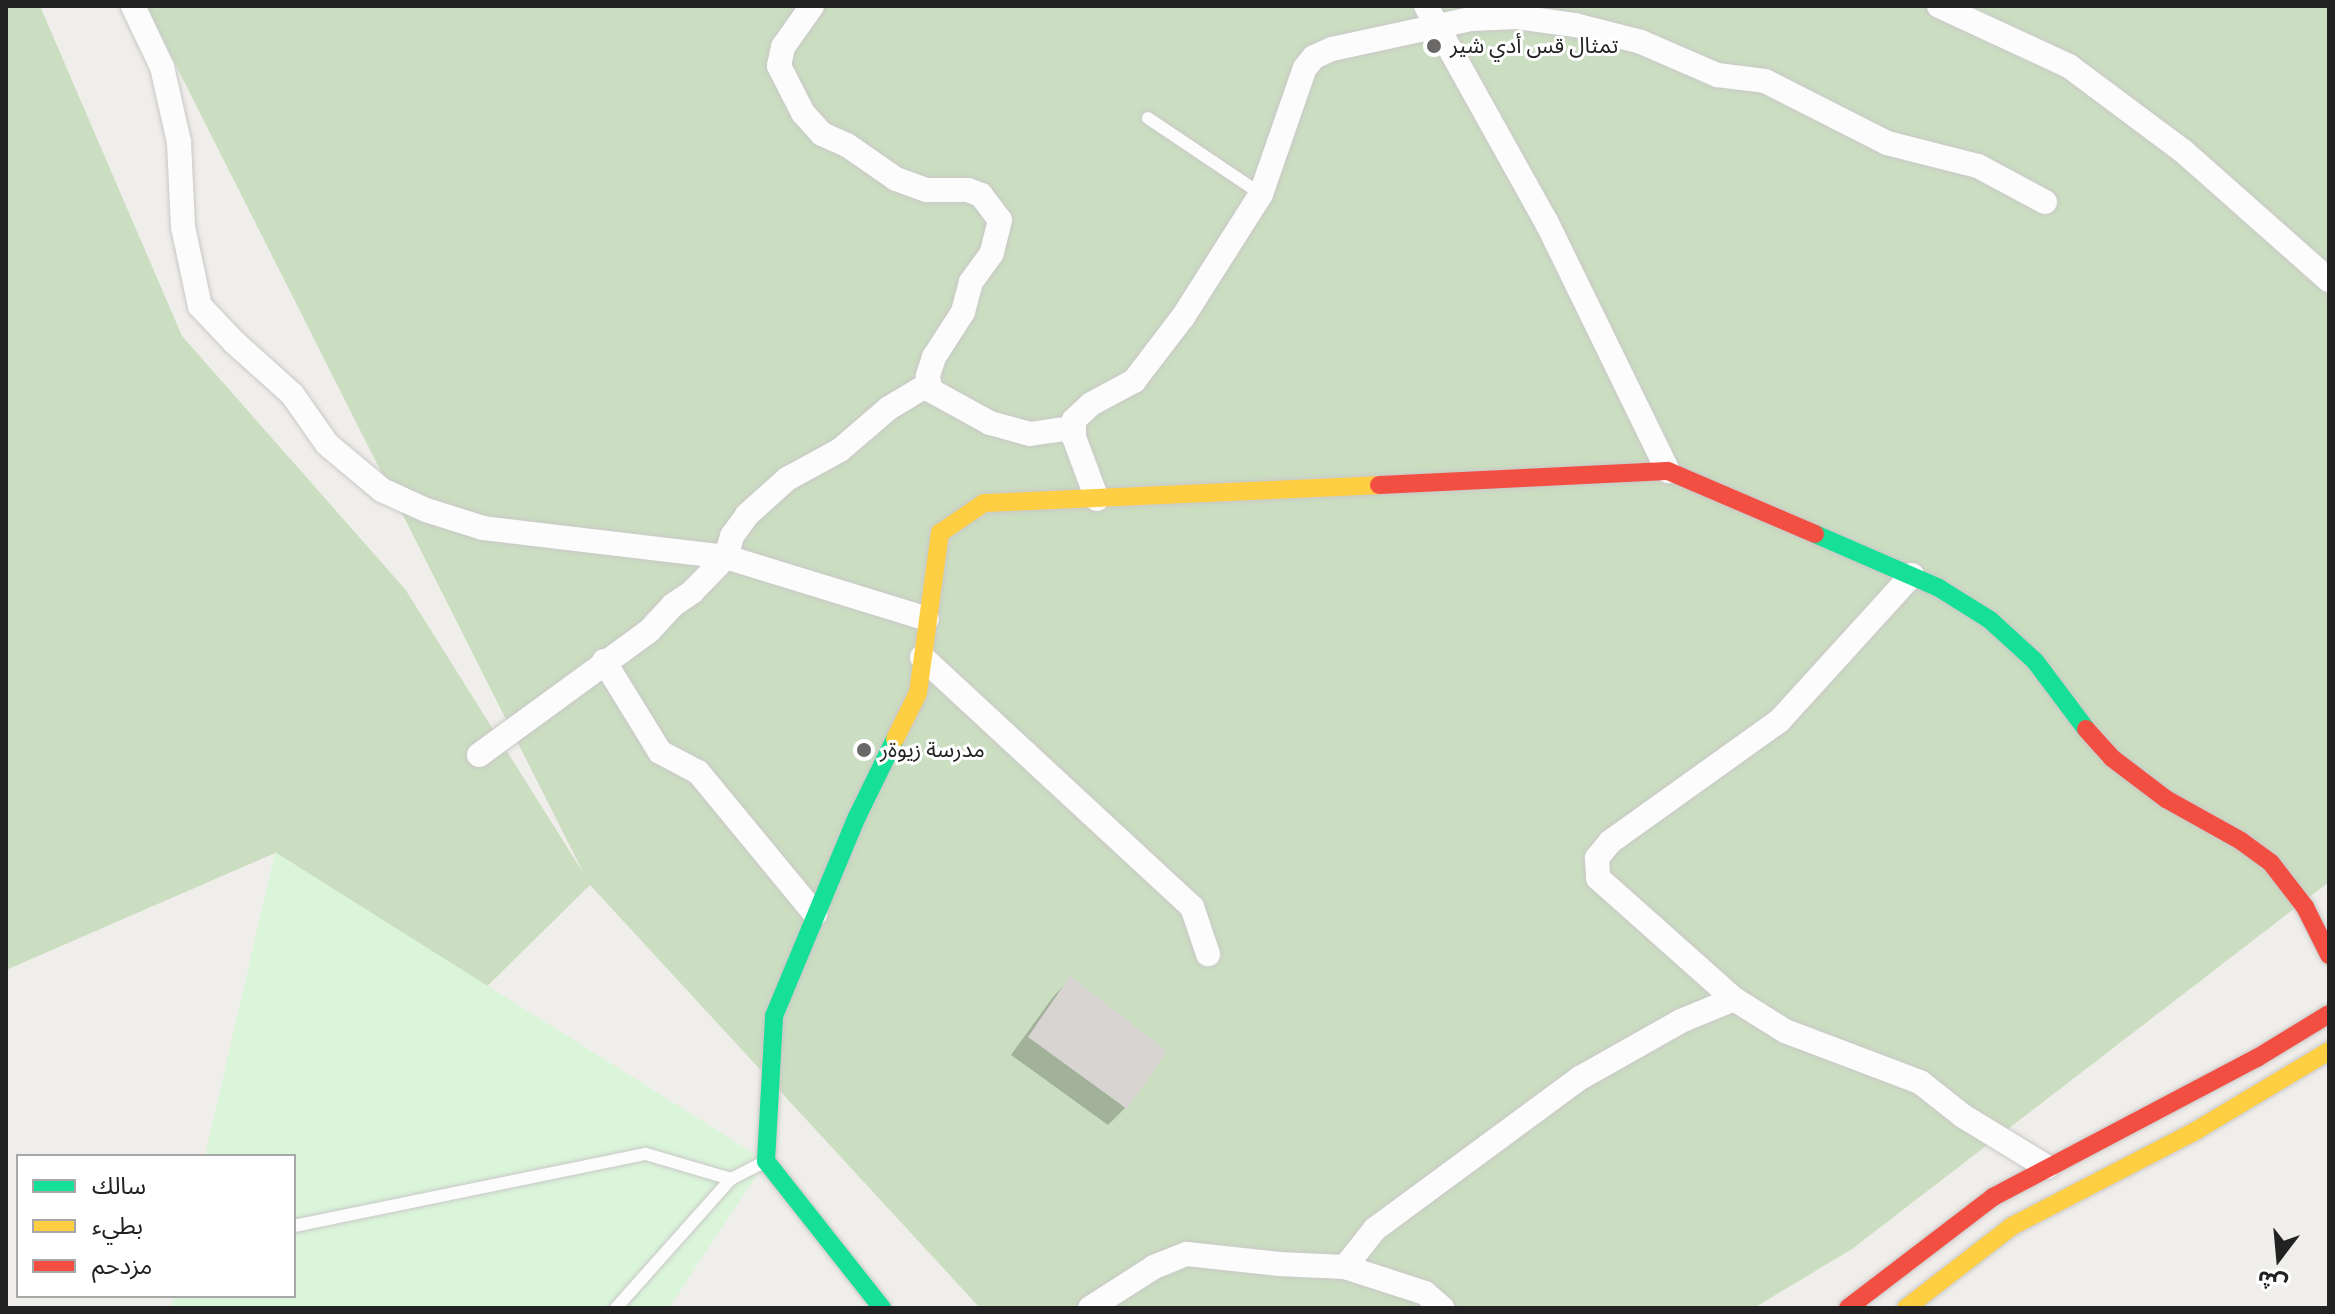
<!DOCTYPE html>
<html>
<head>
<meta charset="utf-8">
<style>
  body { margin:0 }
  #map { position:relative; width:2335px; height:1314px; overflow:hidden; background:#f0eeeb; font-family:Cabin,"Noto Sans Arabic",sans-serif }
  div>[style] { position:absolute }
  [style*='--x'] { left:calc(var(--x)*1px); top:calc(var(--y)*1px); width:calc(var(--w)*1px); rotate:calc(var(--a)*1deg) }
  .forest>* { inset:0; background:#cbdec1 }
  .park>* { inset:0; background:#daf5da }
  .shadow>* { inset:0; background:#0003 }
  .building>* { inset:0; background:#d7d4d2 }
  .roads { filter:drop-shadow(0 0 2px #c9c8c7) drop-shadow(0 0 2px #c9c8c7) }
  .lane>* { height:12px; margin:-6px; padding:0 6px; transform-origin:6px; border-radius:6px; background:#fdfcfc }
  .street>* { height:24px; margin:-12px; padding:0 12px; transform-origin:12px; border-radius:12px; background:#fdfcfc }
  .fast>* { height:18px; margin:-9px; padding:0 9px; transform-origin:9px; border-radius:9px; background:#16e098 }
  .slow>* { height:18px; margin:-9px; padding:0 9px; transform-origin:9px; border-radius:9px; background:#ffcf43 }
  .jam>* { height:18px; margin:-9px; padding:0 9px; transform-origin:9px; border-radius:9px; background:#f24e42 }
  .dots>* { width:22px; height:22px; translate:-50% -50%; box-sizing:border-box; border:4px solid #fff; border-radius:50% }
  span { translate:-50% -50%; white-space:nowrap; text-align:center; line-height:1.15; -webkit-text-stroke:6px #fff; paint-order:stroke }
  .poi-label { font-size:22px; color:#222 }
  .left { translate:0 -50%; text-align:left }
  .frame { position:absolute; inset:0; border:8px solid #222; pointer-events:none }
  .legend { position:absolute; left:16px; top:1154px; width:280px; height:144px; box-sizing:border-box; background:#fff; border:2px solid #a7a7a7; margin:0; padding:10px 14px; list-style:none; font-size:24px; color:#222 }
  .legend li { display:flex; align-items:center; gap:16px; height:40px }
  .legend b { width:40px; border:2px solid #a7a7a7 }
  .north { position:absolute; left:2239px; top:1218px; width:80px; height:80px; -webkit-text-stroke:6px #fff; paint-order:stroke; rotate:196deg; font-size:22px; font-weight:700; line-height:32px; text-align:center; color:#222 }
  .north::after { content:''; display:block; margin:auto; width:28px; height:36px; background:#222; clip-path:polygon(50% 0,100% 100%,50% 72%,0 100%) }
</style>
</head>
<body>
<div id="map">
  <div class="forest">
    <i style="clip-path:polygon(6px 6px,40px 6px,182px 336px,405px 589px,584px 874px,146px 6px,2329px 6px,2329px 882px,1852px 1249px,1754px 1308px,980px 1308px,590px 885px,411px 1061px,275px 853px,6px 970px)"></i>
  </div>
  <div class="park">
    <i style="clip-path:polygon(275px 852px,766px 1161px,669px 1308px,171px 1308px,173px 1296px,294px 1296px,294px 1156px,205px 1156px)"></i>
  </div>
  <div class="shadow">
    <i style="clip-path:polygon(1070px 979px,1125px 1108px,1108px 1125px,1011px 1055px,1053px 997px)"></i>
  </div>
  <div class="building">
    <i style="clip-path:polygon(1070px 976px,1167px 1051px,1127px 1109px,1028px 1037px)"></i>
  </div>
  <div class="roads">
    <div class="lane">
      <i style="--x:1148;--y:118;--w:136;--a:33.9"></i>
      <i style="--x:294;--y:1226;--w:359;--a:-11.6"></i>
      <i style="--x:646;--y:1154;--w:89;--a:16.4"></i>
      <i style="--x:616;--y:1308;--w:173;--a:-48.3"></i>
      <i style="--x:731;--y:1179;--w:37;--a:-27"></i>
    </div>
    <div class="street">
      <i style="--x:133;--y:6;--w:68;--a:64.6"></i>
      <i style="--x:162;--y:67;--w:77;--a:77.2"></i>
      <i style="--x:179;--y:142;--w:85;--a:87.3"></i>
      <i style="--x:183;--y:227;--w:81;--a:77.9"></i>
      <i style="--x:200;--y:306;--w:50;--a:46.6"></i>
      <i style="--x:234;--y:342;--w:78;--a:41.9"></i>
      <i style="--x:292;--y:394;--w:61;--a:55"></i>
      <i style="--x:327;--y:444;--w:72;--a:39.9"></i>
      <i style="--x:382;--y:490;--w:48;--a:24.4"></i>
      <i style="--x:426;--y:510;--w:60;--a:17.5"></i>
      <i style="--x:483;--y:528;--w:245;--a:6.8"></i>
      <i style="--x:726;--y:557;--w:210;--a:17.1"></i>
      <i style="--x:812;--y:6;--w:50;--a:125.3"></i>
      <i style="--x:783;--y:47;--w:19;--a:102"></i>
      <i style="--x:779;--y:66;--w:53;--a:62.9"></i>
      <i style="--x:803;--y:113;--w:28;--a:48"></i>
      <i style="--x:822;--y:134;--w:27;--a:24"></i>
      <i style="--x:847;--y:145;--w:60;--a:34.8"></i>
      <i style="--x:896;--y:179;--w:33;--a:20"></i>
      <i style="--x:927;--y:190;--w:41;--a:0"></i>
      <i style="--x:968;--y:190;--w:14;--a:21"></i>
      <i style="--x:981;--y:195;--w:31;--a:53"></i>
      <i style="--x:1000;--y:220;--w:34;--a:104"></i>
      <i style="--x:992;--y:253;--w:36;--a:126"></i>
      <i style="--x:971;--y:282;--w:31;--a:105"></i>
      <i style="--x:963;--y:312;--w:54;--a:122.8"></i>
      <i style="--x:934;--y:357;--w:20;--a:108"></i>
      <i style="--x:928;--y:376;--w:14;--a:82"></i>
      <i style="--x:930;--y:390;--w:68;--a:28.8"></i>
      <i style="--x:990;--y:423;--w:41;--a:15.4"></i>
      <i style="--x:1030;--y:434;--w:41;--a:-8.3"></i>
      <i style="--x:1426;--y:6;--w:248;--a:60.9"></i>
      <i style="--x:1547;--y:223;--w:276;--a:64"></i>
      <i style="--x:1939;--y:6;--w:143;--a:24.8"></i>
      <i style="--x:2069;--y:66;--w:142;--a:36.7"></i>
      <i style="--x:2183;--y:151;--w:195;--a:41.5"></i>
      <i style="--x:1097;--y:499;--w:66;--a:-110.4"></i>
      <i style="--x:1074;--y:437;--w:17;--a:-90"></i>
      <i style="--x:1074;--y:420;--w:23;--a:-43"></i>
      <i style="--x:1091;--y:404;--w:49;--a:-28.1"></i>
      <i style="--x:1134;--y:381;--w:81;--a:-52.6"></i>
      <i style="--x:1183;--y:317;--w:146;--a:-57.6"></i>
      <i style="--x:1261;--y:194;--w:133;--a:-70.8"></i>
      <i style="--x:1305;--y:68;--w:14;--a:-51"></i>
      <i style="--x:1314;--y:57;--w:20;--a:-24"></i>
      <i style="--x:1332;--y:49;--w:142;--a:-12.2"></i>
      <i style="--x:1471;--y:19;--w:46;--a:-2.5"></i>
      <i style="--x:1517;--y:17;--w:59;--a:7.9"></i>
      <i style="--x:1575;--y:25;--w:68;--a:14.4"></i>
      <i style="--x:1641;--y:42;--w:83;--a:23.5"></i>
      <i style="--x:1717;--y:75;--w:48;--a:7.1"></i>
      <i style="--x:1765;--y:81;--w:137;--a:26.9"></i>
      <i style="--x:1887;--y:143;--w:94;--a:14.2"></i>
      <i style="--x:1978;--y:166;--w:76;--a:28.2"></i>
      <i style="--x:1912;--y:575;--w:197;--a:132.3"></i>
      <i style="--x:1779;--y:721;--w:208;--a:144.4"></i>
      <i style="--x:1610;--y:842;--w:21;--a:129"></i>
      <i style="--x:1597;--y:858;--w:20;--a:87"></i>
      <i style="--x:1598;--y:878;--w:182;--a:41.7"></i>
      <i style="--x:1734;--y:999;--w:60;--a:32.1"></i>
      <i style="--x:1785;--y:1031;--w:144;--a:20.7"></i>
      <i style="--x:1920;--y:1082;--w:55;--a:38.3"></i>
      <i style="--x:1963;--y:1116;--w:98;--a:31.3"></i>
      <i style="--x:922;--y:657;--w:368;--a:42.8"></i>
      <i style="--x:1192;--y:907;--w:50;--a:71.2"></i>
      <i style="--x:604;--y:661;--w:107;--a:58.4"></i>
      <i style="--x:660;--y:752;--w:43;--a:27.8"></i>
      <i style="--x:698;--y:772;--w:184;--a:50.5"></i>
      <i style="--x:479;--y:755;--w:210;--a:-36.1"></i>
      <i style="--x:649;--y:631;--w:35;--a:-47"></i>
      <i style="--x:673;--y:605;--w:23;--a:-34"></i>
      <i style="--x:692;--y:592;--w:49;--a:-45.8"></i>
      <i style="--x:726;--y:557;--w:22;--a:-74"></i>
      <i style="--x:732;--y:536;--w:26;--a:-54"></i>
      <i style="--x:747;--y:515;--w:54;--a:-42"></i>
      <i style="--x:787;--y:479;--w:60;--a:-28.7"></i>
      <i style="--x:840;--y:450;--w:65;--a:-40.6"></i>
      <i style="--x:889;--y:408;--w:47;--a:-31"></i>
      <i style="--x:1345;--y:1267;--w:48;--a:-51.7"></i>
      <i style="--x:1375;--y:1229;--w:255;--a:-36.4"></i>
      <i style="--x:1580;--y:1078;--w:116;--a:-29.4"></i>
      <i style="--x:1681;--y:1021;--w:57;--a:-22.5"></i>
      <i style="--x:1090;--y:1308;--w:76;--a:-32.6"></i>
      <i style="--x:1154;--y:1267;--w:35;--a:-22"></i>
      <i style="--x:1187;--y:1254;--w:93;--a:6.2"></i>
      <i style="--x:1279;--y:1264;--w:66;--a:2.6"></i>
      <i style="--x:1345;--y:1267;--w:84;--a:18"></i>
      <i style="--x:1425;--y:1293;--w:23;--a:41"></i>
    </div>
    <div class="fast">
      <i style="--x:1815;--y:534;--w:135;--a:23.5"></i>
      <i style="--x:1939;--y:588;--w:60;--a:32.1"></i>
      <i style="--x:1990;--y:620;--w:61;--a:42.3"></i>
      <i style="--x:2035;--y:661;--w:85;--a:53.1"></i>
      <i style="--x:882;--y:1308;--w:187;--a:-128.3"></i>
      <i style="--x:766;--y:1161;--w:145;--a:-86.8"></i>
      <i style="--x:774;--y:1016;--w:213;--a:-67.4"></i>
      <i style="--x:856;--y:819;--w:89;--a:-64"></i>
    </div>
    <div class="slow">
      <i style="--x:895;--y:739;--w:51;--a:-63.4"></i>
      <i style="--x:918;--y:693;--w:162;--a:-82.2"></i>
      <i style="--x:940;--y:533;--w:53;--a:-34.3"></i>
      <i style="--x:984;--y:503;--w:395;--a:-2.6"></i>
      <i style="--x:1906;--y:1308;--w:134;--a:-37.7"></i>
      <i style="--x:2012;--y:1226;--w:208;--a:-27.4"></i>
      <i style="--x:2197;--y:1130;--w:154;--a:-30.9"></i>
    </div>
    <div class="jam">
      <i style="--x:1379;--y:485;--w:289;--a:-2.8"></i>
      <i style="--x:1668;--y:471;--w:160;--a:23.2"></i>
      <i style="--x:2086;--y:729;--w:39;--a:48"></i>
      <i style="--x:2112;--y:758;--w:68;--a:37.2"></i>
      <i style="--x:2166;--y:799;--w:86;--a:29.2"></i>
      <i style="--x:2241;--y:841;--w:37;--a:36"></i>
      <i style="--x:2271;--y:863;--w:56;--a:52.3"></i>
      <i style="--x:2305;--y:907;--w:54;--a:63.4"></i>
      <i style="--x:1848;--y:1308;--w:183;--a:-37.4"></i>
      <i style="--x:1993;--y:1197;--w:298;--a:-27.8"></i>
      <i style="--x:2257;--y:1058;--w:84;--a:-31.4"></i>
    </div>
  </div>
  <div class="dots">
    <i style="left:1434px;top:46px;background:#6a6968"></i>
    <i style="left:864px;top:750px;background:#6a6968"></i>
  </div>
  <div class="poi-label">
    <span class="left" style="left:1450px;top:46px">تمثال قس أدي شير</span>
    <span class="left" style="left:880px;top:750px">مدرسة زيوةر</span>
  </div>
  <div class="frame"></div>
  <ul class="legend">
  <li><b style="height:10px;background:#16e098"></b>سالك</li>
  <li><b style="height:10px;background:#ffcf43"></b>بطيء</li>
  <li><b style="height:10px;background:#f24e42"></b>مزدحم</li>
  </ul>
  <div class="north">ش</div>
</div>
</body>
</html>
